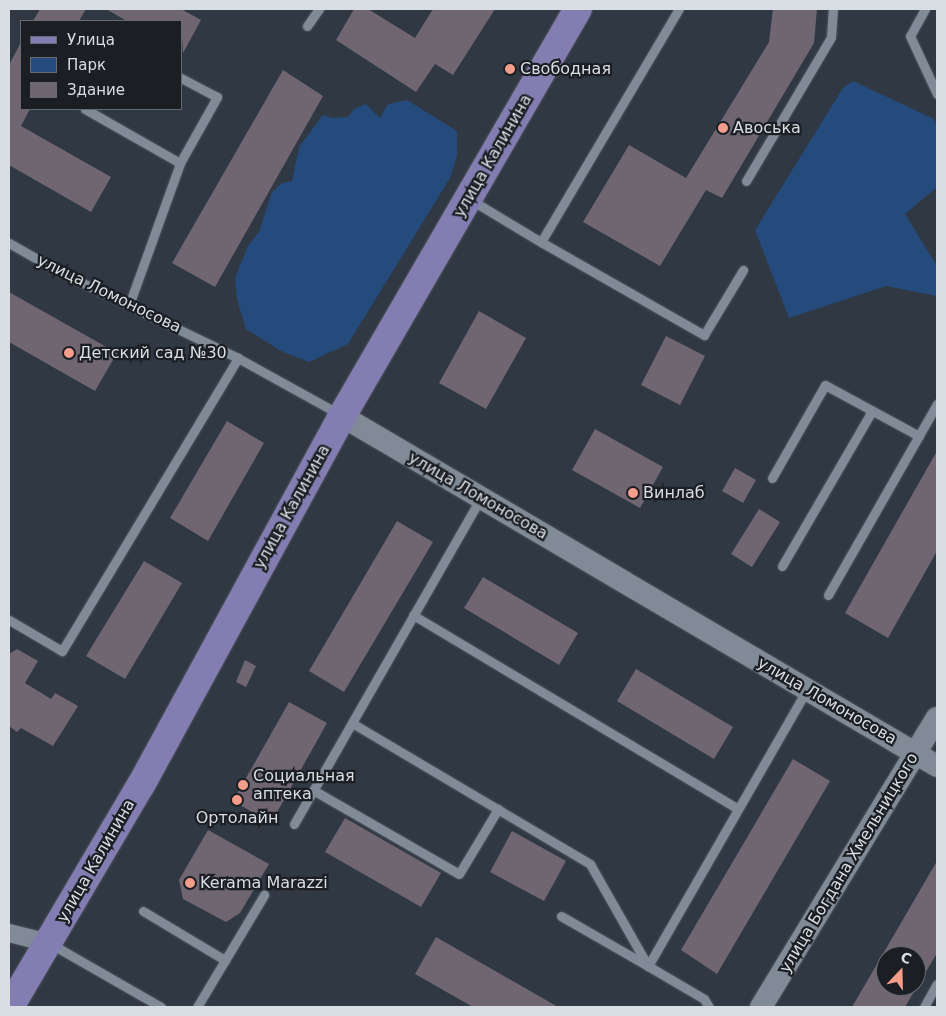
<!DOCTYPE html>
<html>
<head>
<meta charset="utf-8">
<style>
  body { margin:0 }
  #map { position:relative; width:946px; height:1016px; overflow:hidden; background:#303843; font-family:"DejaVu Sans",sans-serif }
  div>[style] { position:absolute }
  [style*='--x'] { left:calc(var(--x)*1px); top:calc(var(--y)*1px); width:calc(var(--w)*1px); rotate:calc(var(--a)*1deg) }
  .green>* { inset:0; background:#244b7c }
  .building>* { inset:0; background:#6f6672 }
  .roads { filter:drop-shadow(0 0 1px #4e545e) drop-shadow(0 0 1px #4e545e) }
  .service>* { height:9px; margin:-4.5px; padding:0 4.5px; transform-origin:4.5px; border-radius:4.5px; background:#818b97 }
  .minor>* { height:18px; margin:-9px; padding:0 9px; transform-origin:9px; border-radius:9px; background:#818b97 }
  .tertiary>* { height:22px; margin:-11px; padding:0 11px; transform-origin:11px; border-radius:11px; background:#818b97 }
  .primary>* { height:28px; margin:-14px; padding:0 14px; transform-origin:14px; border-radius:14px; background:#837db1 }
  .dots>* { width:14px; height:14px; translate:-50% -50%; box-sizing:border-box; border:2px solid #1b1f24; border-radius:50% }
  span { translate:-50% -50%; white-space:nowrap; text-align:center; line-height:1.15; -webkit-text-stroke:4.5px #1b1f24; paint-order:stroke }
  .poi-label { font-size:16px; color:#d9dee5 }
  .left { translate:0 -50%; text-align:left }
  .street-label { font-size:16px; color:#d9dee5 }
  .frame { position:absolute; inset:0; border:10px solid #d9dee5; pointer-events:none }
  .legend { position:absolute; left:20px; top:20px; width:162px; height:90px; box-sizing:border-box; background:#1b1f24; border:1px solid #676b71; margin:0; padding:6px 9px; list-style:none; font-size:15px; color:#d9dee5 }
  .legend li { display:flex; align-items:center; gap:10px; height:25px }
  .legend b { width:25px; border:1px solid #676b71 }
  .north { position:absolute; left:876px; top:946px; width:50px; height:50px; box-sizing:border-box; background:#1b1f24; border:1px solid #676b71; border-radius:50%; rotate:21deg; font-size:14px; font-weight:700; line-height:20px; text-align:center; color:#d9dee5 }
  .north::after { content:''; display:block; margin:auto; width:18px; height:22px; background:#f49d8b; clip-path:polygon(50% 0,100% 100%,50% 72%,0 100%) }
</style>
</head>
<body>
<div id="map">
  <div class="green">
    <i style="clip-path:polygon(853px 81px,934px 119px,937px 126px,937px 187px,905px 214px,937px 266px,937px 296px,886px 286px,789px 318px,755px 230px,843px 88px)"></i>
    <i style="clip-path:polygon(407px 100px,457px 131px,457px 156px,450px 178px,348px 344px,309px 362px,281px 351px,246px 329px,237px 299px,235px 278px,248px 246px,259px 232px,272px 192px,282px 183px,292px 181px,299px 147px,323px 115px,332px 118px,348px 117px,354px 109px,366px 104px,380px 118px,388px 104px)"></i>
  </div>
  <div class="building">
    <i style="clip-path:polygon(40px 9px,86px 9px,79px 21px,33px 21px)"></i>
    <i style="clip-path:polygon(106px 9px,181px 9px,201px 20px,183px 53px,181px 21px,127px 21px)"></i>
    <i style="clip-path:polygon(354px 9px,368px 9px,415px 38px,433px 9px,495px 9px,453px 75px,435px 64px,416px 92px,336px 40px)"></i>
    <i style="clip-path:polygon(773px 9px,817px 9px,814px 43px,722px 198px,706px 190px,660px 266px,583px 222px,629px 145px,686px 178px,769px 42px)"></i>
    <i style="clip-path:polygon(21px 42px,21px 109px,30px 109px,21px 126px,111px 177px,91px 212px,9px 165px,9px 65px)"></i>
    <i style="clip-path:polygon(283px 70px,323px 96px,215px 287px,172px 263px)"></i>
    <i style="clip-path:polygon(9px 292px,117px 353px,95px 391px,9px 342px)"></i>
    <i style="clip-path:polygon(479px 311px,526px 338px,486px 409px,439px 383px)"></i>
    <i style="clip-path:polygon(666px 336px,705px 356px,680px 405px,641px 385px)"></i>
    <i style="clip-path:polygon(227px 421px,264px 443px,208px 541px,170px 518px)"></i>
    <i style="clip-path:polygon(595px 429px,663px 467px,640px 508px,572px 470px)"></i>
    <i style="clip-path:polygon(937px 451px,937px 551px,888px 638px,845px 613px)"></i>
    <i style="clip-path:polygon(735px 468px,756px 480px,743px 503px,722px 491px)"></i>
    <i style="clip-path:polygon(759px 509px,780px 522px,752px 567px,731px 554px)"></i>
    <i style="clip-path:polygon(397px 521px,433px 542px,344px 692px,309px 671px)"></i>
    <i style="clip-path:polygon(144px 561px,182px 583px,125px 679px,86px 656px)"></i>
    <i style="clip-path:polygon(483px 577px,578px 633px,559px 665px,464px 608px)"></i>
    <i style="clip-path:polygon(17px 649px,38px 661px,25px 683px,51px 699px,55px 693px,78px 706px,53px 746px,21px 728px,17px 732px,9px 726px,9px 654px)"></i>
    <i style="clip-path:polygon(245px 660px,256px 666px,246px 687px,236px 682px)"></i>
    <i style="clip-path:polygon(636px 669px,733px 727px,714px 759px,617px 701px)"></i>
    <i style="clip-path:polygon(289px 702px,327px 723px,271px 823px,233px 801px)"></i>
    <i style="clip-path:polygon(793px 759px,830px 781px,717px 974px,681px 950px)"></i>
    <i style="clip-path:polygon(345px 818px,441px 873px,421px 907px,325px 852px)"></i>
    <i style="clip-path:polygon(208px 830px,269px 864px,240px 913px,226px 922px,183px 899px,179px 880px)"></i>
    <i style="clip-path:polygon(512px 831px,566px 861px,544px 901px,490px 872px)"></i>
    <i style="clip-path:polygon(evenodd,937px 861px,937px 953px,905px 1007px,852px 1007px,937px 861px,886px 956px,916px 956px,916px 986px,886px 986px,886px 956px)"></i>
    <i style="clip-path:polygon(436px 937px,558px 1007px,473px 1007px,415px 974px)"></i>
  </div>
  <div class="roads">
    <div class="service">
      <i style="--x:925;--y:9;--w:31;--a:119"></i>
      <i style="--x:910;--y:36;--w:64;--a:65"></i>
      <i style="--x:307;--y:26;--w:21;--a:-55"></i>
      <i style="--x:85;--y:109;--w:109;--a:29.6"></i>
      <i style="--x:746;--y:181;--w:167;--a:-59.4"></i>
      <i style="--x:831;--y:37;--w:28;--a:-86"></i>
      <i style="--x:471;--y:200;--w:82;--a:31"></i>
      <i style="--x:541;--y:242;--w:271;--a:-59.4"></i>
      <i style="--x:541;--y:242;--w:188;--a:29.7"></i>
      <i style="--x:704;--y:335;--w:76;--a:-59"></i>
      <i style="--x:9;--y:243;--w:59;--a:29.6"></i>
      <i style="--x:60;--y:272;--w:198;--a:25.8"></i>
      <i style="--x:238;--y:358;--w:115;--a:29"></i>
      <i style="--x:129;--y:305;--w:151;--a:-70.2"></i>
      <i style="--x:180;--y:163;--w:76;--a:-60.7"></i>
      <i style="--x:217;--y:97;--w:41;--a:-152.2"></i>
      <i style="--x:772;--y:478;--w:107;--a:-60.3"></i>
      <i style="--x:825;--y:385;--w:107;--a:28.5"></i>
      <i style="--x:782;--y:566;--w:179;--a:-59.9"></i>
      <i style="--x:828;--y:595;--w:220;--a:-60.3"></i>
      <i style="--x:413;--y:615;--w:378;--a:30.8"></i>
      <i style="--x:9;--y:620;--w:61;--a:30.3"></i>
      <i style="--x:62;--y:651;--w:342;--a:-59"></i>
      <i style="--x:352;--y:723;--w:277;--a:30.6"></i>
      <i style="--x:590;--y:864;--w:117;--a:60.4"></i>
      <i style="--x:648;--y:966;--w:65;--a:30.5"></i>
      <i style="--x:704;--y:999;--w:9;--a:58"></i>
      <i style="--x:313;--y:790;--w:168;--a:29.9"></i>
      <i style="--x:459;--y:874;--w:76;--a:-59"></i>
      <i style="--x:294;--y:824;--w:376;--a:-60.2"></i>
      <i style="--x:143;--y:911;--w:96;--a:30.9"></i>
      <i style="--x:561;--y:916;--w:100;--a:29.9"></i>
      <i style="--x:648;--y:966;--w:319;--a:-60.1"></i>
      <i style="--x:51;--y:944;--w:127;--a:29.8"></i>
      <i style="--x:197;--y:1007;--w:131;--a:-59.1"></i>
      <i style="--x:924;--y:1007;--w:26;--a:-61"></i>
    </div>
    <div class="minor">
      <i style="--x:9;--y:933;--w:41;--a:14"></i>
    </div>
    <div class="tertiary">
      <i style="--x:342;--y:416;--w:690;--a:30.47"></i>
      <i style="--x:761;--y:1007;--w:338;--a:-58.7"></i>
    </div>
    <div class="primary">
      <i style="--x:10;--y:1007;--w:258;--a:-59.5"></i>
      <i style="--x:141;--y:785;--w:420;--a:-61.4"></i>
      <i style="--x:342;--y:416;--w:470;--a:-59.9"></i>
    </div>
  </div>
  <div class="dots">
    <i style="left:510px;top:69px;background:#f49d8b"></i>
    <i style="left:723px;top:128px;background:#f49d8b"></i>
    <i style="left:69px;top:353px;background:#f49d8b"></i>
    <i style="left:633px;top:493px;background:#f49d8b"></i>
    <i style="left:243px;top:785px;background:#f49d8b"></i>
    <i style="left:237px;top:800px;background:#f49d8b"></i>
    <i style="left:190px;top:883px;background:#f49d8b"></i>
  </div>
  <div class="poi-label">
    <span class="left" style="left:520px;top:69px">Свободная</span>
    <span class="left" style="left:733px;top:128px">Авоська</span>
    <span class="left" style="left:79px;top:353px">Детский сад №30</span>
    <span class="left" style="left:643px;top:493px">Винлаб</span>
    <span class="left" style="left:253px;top:785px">Социальная<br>аптека</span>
    <span style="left:237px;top:818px">Ортолайн</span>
    <span class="left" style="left:200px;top:883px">Kerama Marazzi</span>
  </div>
  <div class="street-label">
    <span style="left:493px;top:156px;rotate:-60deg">улица Калинина</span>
    <span style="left:109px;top:294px;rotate:26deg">улица Ломоносова</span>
    <span style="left:478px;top:496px;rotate:30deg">улица Ломоносова</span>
    <span style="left:292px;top:507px;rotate:-61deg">улица Калинина</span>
    <span style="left:827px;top:701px;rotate:30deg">улица Ломоносова</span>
    <span style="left:96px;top:861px;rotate:-60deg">улица Калинина</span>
    <span style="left:849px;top:863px;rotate:-59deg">улица Богдана Хмельницкого</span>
  </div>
  <div class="frame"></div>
  <ul class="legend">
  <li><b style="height:6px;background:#837db1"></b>Улица</li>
  <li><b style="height:14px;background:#244b7c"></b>Парк</li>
  <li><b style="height:14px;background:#6f6672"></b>Здание</li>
  </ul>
  <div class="north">С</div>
</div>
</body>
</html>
